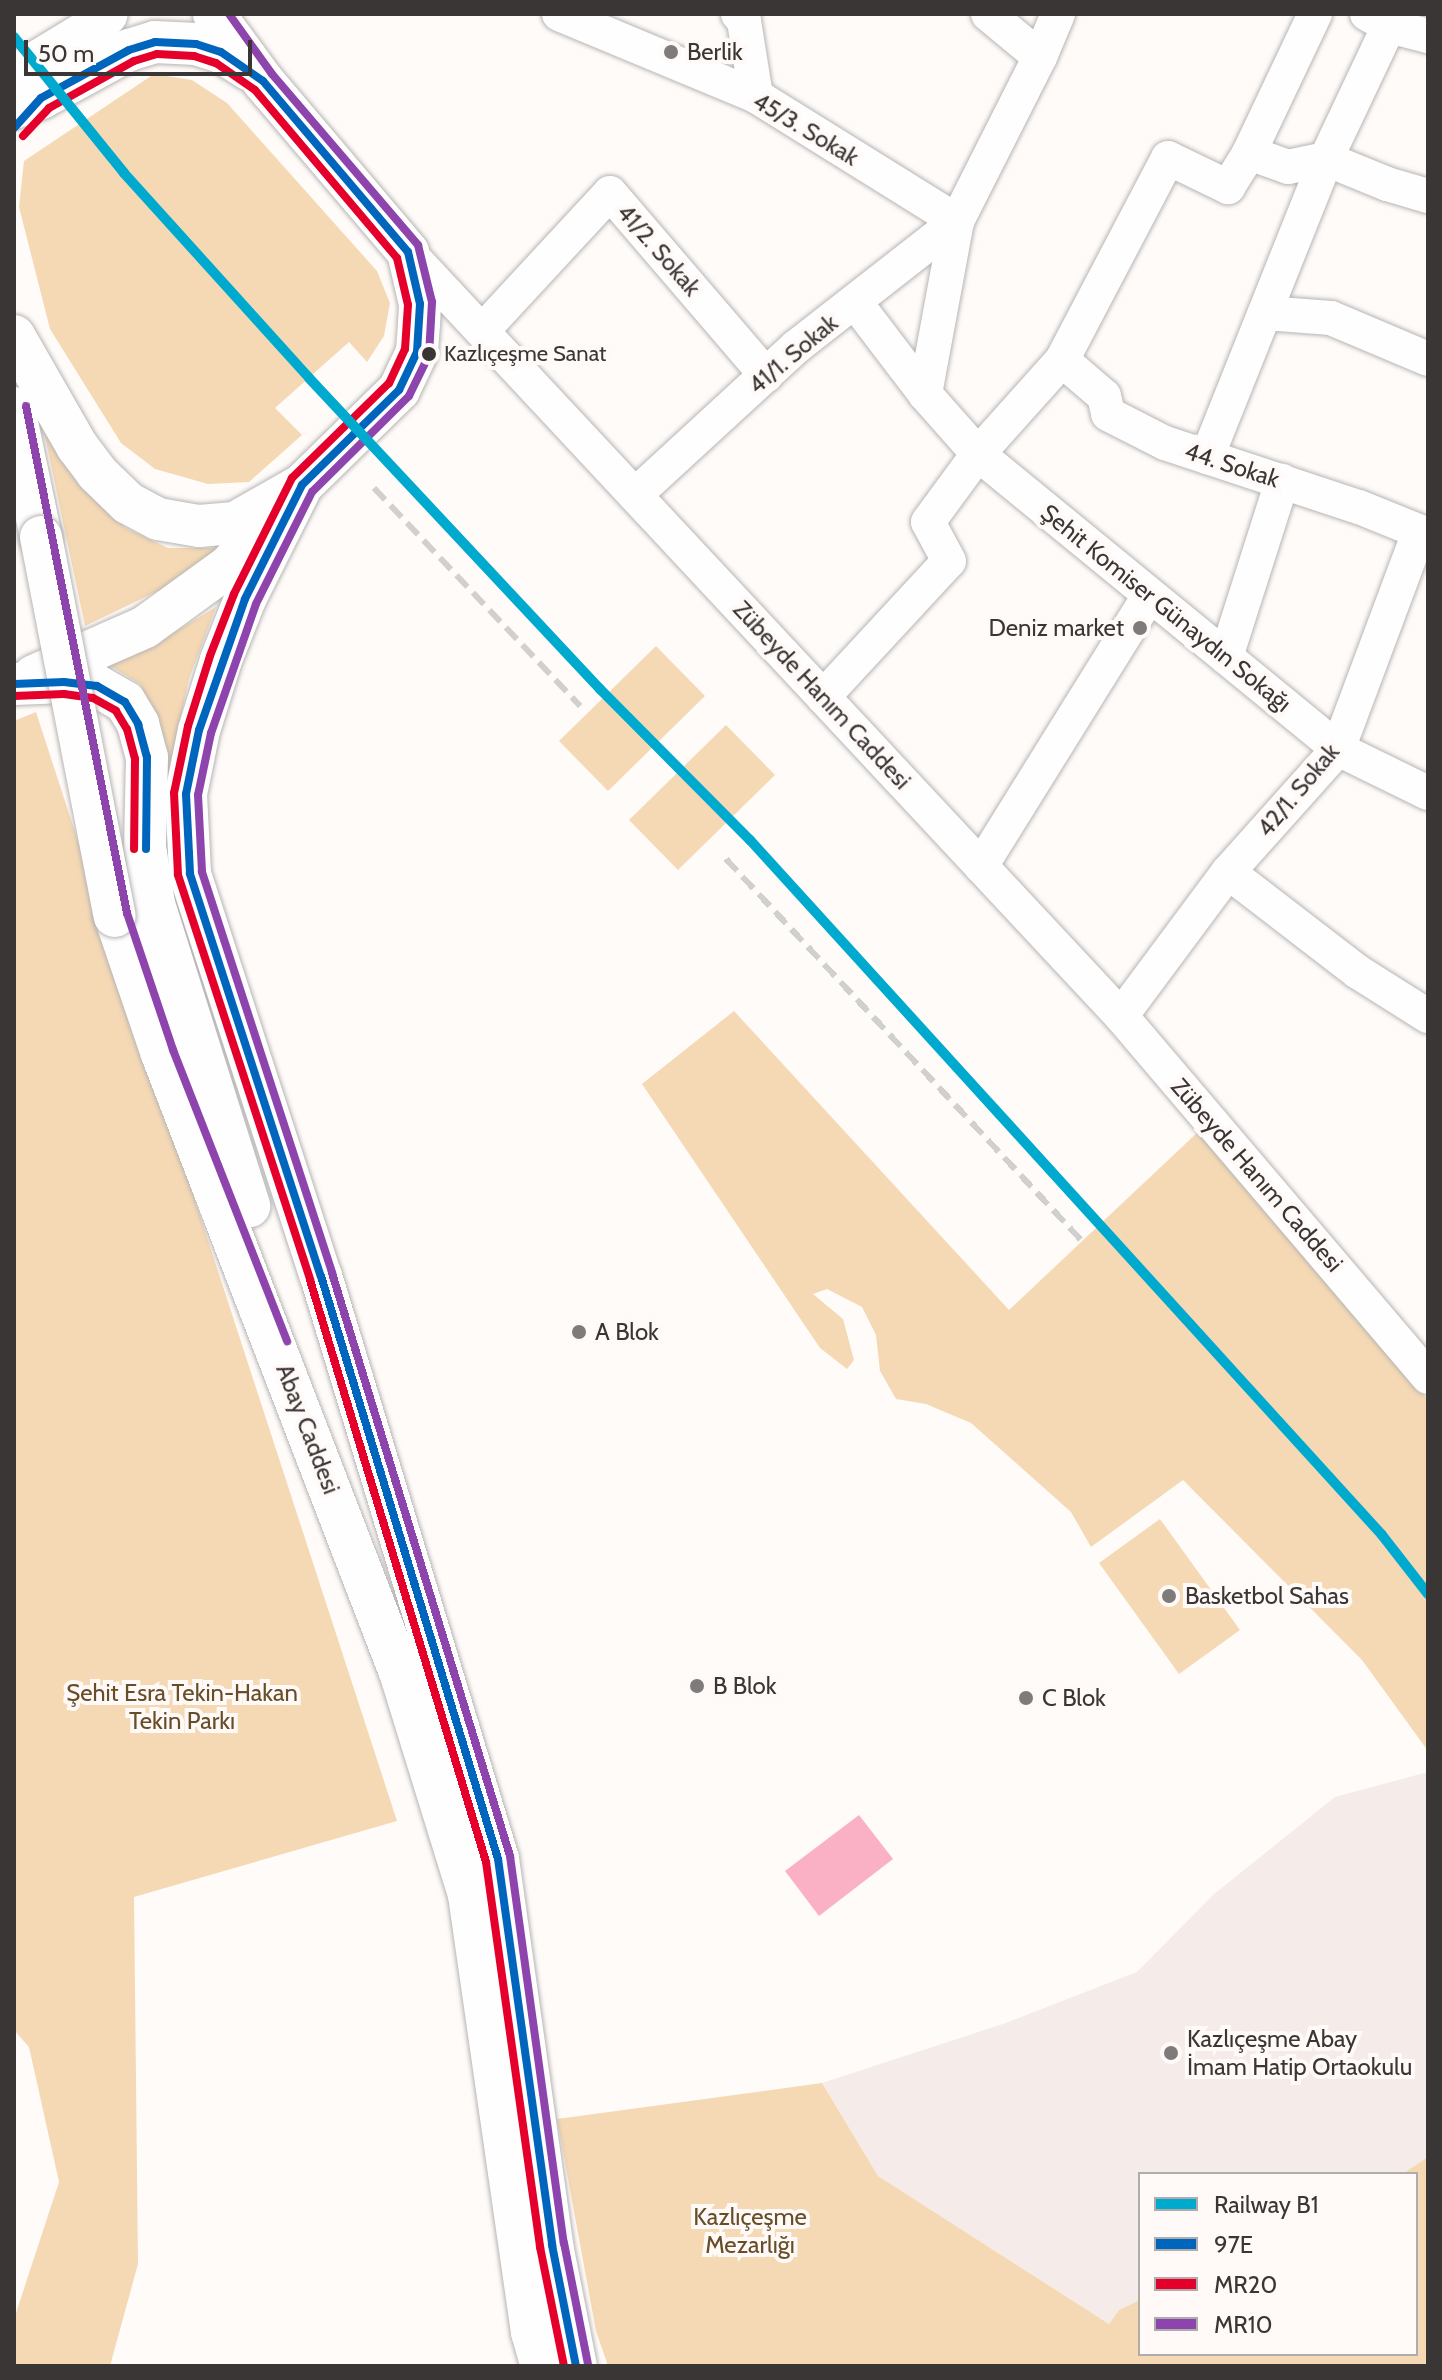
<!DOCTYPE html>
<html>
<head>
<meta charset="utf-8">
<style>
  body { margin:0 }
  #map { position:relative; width:1442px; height:2380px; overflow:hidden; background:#fefbf9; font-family:Cabin,sans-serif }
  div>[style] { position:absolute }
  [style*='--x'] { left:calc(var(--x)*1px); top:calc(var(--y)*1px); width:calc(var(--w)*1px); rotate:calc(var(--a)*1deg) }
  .built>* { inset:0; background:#f5ebe8 }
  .green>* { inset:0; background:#f5d9b5 }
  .water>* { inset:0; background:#fab1c6 }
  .roads { filter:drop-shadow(0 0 2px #b7b5b3) drop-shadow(0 0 2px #b7b5b3) }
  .minor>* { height:34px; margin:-17px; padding:0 17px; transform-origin:17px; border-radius:17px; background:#fffefe }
  .major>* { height:42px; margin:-21px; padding:0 21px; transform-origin:21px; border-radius:21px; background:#fffefe }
  .rail>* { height:6px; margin-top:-3px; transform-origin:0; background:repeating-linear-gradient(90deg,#d0d0cf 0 16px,transparent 0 24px) }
  .bridges { filter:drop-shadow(0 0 2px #b7b5b3) drop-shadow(0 0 2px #b7b5b3) }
  .major-bridge>* { height:42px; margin:-21px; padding:0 21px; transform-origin:21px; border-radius:21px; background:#fffefe }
  .bus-1>* { height:8px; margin:-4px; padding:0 4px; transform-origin:4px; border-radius:4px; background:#0065bd }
  .bus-2>* { height:8px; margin:-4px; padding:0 4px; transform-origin:4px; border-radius:4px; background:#e4002b }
  .bus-3>* { height:8px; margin:-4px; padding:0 4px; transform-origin:4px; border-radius:4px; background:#8e44ad }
  .rail-1>* { height:10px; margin:-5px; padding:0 5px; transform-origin:5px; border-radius:5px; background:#00a9ce }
  .dots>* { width:22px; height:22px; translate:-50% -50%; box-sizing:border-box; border:4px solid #fffaf8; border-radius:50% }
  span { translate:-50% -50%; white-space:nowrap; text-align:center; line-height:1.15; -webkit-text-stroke:8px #fffaf8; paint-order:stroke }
  .bus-label { font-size:22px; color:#393635 }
  .left { translate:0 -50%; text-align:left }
  .poi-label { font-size:24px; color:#393635 }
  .right { translate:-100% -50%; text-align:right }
  .street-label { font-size:24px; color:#393635 }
  .park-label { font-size:24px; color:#674d28 }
  .frame { position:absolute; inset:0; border:16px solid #393635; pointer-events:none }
  .legend { position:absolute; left:1138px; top:2172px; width:280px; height:184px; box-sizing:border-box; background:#fffaf8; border:2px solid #b0acaa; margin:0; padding:10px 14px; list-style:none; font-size:24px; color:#393635 }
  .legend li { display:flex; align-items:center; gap:16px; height:40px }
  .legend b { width:40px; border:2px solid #b0acaa }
  .scale { position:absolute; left:24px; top:40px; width:228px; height:36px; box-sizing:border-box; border:4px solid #393635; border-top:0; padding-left:10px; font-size:24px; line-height:28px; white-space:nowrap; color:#393635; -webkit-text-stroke:6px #fffaf8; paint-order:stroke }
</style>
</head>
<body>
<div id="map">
  <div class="built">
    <i style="clip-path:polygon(1428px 1772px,1428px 2157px,1402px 2174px,1140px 2174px,1140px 2300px,1119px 2310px,1109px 2324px,878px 2176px,822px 2083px,1006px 2023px,1137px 1972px,1213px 1895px,1335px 1797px)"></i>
  </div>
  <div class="green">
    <i style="clip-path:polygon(154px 74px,192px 80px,227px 103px,377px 271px,390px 303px,384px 336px,367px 362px,349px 342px,275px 408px,302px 435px,249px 482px,208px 484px,155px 469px,121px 443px,50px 329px,19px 207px,24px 161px)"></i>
    <i style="clip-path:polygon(44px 432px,78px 484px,126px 528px,168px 548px,218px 548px,162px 589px,85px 626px)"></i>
    <i style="clip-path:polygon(216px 607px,189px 679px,161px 807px,163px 737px,140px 684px,107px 664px,145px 650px)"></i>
    <i style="clip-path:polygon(656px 646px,705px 696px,608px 791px,559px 741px)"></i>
    <i style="clip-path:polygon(36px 712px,397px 1821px,134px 1897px,138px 2264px,110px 2366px,14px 2366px,14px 2319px,59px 2182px,29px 2047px,14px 2030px,14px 721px)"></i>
    <i style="clip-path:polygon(726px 725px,775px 775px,678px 870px,629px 820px)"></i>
    <i style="clip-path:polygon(734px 1011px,1009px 1310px,1200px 1130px,1428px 1400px,1428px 1751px,1362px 1660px,1183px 1480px,1091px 1547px,1071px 1512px,971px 1423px,926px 1404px,896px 1399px,880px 1371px,876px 1335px,862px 1307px,827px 1289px,813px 1294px,843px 1319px,854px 1360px,847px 1369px,820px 1348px,642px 1084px)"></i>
    <i style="clip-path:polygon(1160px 1519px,1240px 1630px,1179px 1674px,1099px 1563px)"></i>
    <i style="clip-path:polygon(822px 2083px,878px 2176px,1109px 2324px,1119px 2310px,1140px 2300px,1140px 2354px,1416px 2354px,1416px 2174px,1402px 2174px,1428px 2157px,1428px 2366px,608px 2366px,596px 2331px,557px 2119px)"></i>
  </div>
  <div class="water">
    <i style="clip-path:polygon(859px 1815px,893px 1859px,819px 1916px,785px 1871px)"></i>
  </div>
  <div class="roads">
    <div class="minor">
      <i style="--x:559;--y:14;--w:213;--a:22.6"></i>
      <i style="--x:756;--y:96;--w:237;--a:31.9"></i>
      <i style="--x:738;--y:14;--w:9;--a:49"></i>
      <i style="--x:744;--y:21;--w:76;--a:80.9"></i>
      <i style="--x:988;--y:14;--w:67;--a:39.6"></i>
      <i style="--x:1367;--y:14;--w:25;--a:29"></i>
      <i style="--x:1389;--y:26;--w:40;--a:14.4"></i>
      <i style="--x:1249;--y:153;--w:41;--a:19.7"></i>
      <i style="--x:1288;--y:167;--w:39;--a:-12"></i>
      <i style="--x:1326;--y:159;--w:66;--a:22.3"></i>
      <i style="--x:1387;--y:184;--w:43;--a:16.3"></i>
      <i style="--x:408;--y:252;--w:1045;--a:46.98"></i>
      <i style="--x:1121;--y:1016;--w:474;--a:49.6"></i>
      <i style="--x:855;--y:302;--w:116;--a:52.7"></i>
      <i style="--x:925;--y:394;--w:80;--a:48.5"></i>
      <i style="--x:978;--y:454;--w:465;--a:39.3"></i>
      <i style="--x:1338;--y:749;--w:100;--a:26.1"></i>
      <i style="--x:1265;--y:313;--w:66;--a:4.3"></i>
      <i style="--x:1331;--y:318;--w:105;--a:22.9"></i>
      <i style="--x:484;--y:329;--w:185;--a:-47.2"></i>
      <i style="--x:610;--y:193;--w:240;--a:49.4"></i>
      <i style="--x:1062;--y:360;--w:55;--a:40.6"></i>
      <i style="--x:1104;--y:396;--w:18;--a:77"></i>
      <i style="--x:1108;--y:414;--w:64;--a:27"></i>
      <i style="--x:1165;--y:443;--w:204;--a:18.3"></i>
      <i style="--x:1359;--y:507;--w:74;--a:22.1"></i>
      <i style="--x:925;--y:394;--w:176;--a:-79.5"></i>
      <i style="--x:957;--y:221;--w:184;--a:-63.2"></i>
      <i style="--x:1040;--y:57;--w:47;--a:-67.3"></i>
      <i style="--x:1207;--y:457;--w:321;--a:-68.2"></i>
      <i style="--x:1326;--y:159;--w:147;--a:-64.7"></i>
      <i style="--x:635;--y:495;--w:219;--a:-42.6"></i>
      <i style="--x:796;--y:347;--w:204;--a:-38"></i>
      <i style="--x:1226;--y:657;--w:185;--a:-72.3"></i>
      <i style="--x:823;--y:697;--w:185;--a:-47.2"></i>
      <i style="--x:949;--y:561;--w:44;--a:-118.3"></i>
      <i style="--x:928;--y:522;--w:84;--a:-53.7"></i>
      <i style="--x:978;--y:454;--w:126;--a:-48.2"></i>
      <i style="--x:1062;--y:360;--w:228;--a:-62.3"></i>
      <i style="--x:1168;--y:158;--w:67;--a:25.8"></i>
      <i style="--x:1228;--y:187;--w:40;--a:-58"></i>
      <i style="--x:1249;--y:153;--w:154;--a:-64.6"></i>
      <i style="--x:981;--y:866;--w:318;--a:-58.1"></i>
      <i style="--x:1228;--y:872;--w:164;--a:37.6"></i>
      <i style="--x:1358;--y:972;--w:83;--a:32.2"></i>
      <i style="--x:1121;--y:1016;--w:179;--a:-53.4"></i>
      <i style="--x:1228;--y:872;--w:165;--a:-48.2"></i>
      <i style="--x:1338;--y:749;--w:232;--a:-69.5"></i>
    </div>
    <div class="major">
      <i style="--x:14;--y:76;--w:87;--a:-31.3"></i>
      <i style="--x:88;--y:31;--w:25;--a:-42"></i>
      <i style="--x:14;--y:108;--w:29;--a:-20"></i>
      <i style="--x:41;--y:98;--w:100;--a:-28.6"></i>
      <i style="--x:129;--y:50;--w:27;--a:-17"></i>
      <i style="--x:155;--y:42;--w:41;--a:2.8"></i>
      <i style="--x:196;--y:44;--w:26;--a:18"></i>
      <i style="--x:221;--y:52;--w:34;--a:32"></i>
      <i style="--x:14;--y:336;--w:127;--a:60.2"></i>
      <i style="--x:77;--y:446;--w:34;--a:53"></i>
      <i style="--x:97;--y:473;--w:43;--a:44.1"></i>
      <i style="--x:128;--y:503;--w:34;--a:28"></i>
      <i style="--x:158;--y:519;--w:42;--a:9.7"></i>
      <i style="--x:199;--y:526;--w:36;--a:-5"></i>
      <i style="--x:235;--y:523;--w:77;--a:-29.6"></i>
      <i style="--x:302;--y:485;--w:136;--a:-44.4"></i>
      <i style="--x:399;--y:390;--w:42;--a:-64.7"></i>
      <i style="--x:417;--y:352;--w:28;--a:-86"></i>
      <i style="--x:419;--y:324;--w:20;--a:-87"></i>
      <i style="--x:420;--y:304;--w:53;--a:-103"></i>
      <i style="--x:408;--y:252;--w:224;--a:-130.3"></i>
      <i style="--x:263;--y:81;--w:83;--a:-126.2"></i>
      <i style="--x:14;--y:408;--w:132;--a:78.2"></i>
      <i style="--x:302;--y:485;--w:127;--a:116.6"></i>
      <i style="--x:245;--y:599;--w:66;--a:111.5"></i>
      <i style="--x:221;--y:660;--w:73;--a:107.4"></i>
      <i style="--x:199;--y:730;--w:65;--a:101.5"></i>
      <i style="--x:186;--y:794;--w:80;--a:87.1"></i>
      <i style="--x:190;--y:874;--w:423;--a:72"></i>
      <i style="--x:321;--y:1276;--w:609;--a:73.11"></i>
      <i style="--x:498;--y:1859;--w:390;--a:82"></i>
      <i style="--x:552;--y:2245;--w:123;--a:78.8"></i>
      <i style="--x:34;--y:676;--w:121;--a:-23.8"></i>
      <i style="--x:145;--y:627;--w:104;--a:-36"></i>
      <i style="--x:229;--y:566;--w:57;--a:-47.9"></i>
      <i style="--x:15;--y:684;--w:49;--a:-2.3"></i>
      <i style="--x:64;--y:682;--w:33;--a:7"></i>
      <i style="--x:97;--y:686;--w:32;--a:30"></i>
      <i style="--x:125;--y:702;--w:26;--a:59"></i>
      <i style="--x:138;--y:724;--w:34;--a:75"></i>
      <i style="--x:147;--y:757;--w:90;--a:91.3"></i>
      <i style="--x:145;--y:847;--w:58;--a:81"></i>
      <i style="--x:154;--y:904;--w:317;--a:72.5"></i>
      <i style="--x:115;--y:916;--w:146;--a:71.2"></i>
      <i style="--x:162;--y:1054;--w:665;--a:68.95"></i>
      <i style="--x:401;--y:1675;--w:230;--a:72.8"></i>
      <i style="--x:469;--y:1895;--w:442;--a:81.8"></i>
      <i style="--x:532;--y:2332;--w:35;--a:74"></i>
    </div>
  </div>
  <div class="rail">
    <i style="--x:374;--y:488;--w:300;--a:46.6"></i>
    <i style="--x:726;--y:859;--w:522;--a:47.02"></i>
  </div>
  <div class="bridges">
    <div class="major-bridge">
      <i style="--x:41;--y:537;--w:386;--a:79"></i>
    </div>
  </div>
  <div class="bus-1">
    <i style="--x:14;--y:128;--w:40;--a:-48"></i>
    <i style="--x:41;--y:98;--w:100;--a:-28.6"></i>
    <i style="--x:129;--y:50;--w:27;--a:-17"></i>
    <i style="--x:155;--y:42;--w:41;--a:2.8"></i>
    <i style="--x:196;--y:44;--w:26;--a:18"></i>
    <i style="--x:221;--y:52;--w:51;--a:34.6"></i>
    <i style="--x:263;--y:81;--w:224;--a:49.7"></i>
    <i style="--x:408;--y:252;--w:53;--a:77"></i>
    <i style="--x:420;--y:304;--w:48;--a:93.6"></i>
    <i style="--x:417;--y:352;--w:42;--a:115.3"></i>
    <i style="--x:399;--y:390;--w:136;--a:135.6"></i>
    <i style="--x:302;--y:485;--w:127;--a:116.6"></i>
    <i style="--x:245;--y:599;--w:139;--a:109.3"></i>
    <i style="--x:199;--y:730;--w:65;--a:101.5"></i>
    <i style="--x:186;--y:794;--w:80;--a:87.1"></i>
    <i style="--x:190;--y:874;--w:423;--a:72"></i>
    <i style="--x:321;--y:1276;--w:609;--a:73.11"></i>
    <i style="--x:498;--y:1859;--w:390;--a:82"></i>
    <i style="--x:552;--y:2245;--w:123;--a:78.8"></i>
    <i style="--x:14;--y:684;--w:50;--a:-2.3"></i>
    <i style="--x:64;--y:682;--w:33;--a:7"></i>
    <i style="--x:97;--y:686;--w:32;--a:30"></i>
    <i style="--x:125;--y:702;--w:26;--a:59"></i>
    <i style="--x:138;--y:724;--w:34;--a:75"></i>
    <i style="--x:147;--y:757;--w:92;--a:90.6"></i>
  </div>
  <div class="bus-2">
    <i style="--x:23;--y:136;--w:38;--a:-47"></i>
    <i style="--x:49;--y:108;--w:97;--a:-28.9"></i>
    <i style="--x:134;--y:61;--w:24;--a:-17"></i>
    <i style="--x:157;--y:54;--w:37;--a:3"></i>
    <i style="--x:194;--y:56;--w:23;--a:18"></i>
    <i style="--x:216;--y:63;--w:47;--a:34.7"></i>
    <i style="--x:255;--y:90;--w:220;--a:49.8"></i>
    <i style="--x:397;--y:258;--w:48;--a:76.8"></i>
    <i style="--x:408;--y:305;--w:44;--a:93.9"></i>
    <i style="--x:405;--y:349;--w:38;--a:115"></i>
    <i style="--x:389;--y:383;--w:136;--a:135.6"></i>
    <i style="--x:292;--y:478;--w:130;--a:116.6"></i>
    <i style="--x:234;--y:594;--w:66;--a:111.2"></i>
    <i style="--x:210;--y:656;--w:73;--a:107.4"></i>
    <i style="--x:188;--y:726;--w:68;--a:101.8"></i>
    <i style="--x:174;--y:793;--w:82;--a:87.2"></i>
    <i style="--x:178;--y:875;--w:426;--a:71.9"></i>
    <i style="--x:310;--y:1280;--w:608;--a:73.17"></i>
    <i style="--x:486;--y:1862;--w:389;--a:82"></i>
    <i style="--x:540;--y:2247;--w:121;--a:78.6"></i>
    <i style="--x:14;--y:696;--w:50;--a:-2.3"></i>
    <i style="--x:64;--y:694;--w:29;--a:8"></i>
    <i style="--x:93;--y:698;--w:26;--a:29"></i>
    <i style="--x:116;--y:711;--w:21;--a:59"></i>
    <i style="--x:127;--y:729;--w:31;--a:75"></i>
    <i style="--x:135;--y:759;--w:90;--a:90.6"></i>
  </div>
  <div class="bus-3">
    <i style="--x:229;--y:14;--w:74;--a:54.4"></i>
    <i style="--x:272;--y:74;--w:225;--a:49.5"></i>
    <i style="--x:418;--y:245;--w:59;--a:76.2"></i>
    <i style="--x:432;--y:302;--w:53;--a:93.2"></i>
    <i style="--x:429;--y:355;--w:46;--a:116"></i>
    <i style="--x:409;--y:396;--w:136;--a:135.3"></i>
    <i style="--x:312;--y:492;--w:125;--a:116.6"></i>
    <i style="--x:256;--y:604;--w:137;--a:109.2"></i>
    <i style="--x:211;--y:733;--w:63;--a:101.8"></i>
    <i style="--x:198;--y:795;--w:77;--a:87"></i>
    <i style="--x:202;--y:872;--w:422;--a:72"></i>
    <i style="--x:332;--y:1273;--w:610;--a:73.02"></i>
    <i style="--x:510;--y:1856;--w:391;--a:82.1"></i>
    <i style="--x:564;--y:2243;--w:123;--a:78.8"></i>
    <i style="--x:26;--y:406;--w:517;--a:78.73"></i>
    <i style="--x:127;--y:913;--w:145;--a:71.4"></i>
    <i style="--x:173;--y:1050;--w:313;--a:68.6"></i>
  </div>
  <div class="rail-1">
    <i style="--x:14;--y:37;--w:175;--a:51"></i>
    <i style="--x:124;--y:173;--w:276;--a:47.9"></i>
    <i style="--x:309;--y:378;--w:426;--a:46.9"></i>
    <i style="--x:600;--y:689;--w:213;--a:45.2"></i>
    <i style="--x:750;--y:840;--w:939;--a:47.72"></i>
    <i style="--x:1382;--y:1535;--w:75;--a:52.1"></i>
  </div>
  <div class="dots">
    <i style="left:671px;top:52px;background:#7e7b7a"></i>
    <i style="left:429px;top:354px;background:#393635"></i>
    <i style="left:1140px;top:628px;background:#7e7b7a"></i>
    <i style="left:579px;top:1332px;background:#7e7b7a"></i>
    <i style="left:1169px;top:1596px;background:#7e7b7a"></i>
    <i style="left:697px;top:1686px;background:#7e7b7a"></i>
    <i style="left:1026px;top:1698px;background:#7e7b7a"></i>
    <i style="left:1171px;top:2053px;background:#7e7b7a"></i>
  </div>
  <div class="bus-label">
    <span class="left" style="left:444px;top:354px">Kazlıçeşme Sanat</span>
  </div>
  <div class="poi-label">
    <span class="left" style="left:687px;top:52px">Berlik</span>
    <span class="right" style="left:1124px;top:628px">Deniz market</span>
    <span class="left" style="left:595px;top:1332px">A Blok</span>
    <span class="left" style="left:1185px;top:1596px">Basketbol Sahas</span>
    <span class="left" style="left:713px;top:1686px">B Blok</span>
    <span class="left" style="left:1042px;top:1698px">C Blok</span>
    <span class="left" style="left:1187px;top:2053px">Kazlıçeşme Abay<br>İmam Hatip Ortaokulu</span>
  </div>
  <div class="street-label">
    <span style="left:806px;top:129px;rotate:31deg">45/3. Sokak</span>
    <span style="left:659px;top:250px;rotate:49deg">41/2. Sokak</span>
    <span style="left:793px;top:354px;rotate:-40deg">41/1. Sokak</span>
    <span style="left:1232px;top:465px;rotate:18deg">44. Sokak</span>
    <span style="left:1166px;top:608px;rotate:39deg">Şehit Komiser Günaydın Sokağı</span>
    <span style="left:822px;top:695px;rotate:47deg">Zübeyde Hanım Caddesi</span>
    <span style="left:1298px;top:790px;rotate:-50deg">42/1. Sokak</span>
    <span style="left:1257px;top:1175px;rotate:49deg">Zübeyde Hanım Caddesi</span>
    <span style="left:308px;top:1429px;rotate:69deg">Abay Caddesi</span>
  </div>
  <div class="park-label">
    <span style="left:182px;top:1707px">Şehit Esra Tekin-Hakan<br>Tekin Parkı</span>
    <span style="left:750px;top:2231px">Kazlıçeşme<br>Mezarlığı</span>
  </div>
  <div class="frame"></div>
  <ul class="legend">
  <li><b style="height:10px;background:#00a9ce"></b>Railway B1</li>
  <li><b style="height:10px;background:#0065bd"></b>97E</li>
  <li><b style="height:10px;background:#e4002b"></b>MR20</li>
  <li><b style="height:10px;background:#8e44ad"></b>MR10</li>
  </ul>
  <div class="scale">50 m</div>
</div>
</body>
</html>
